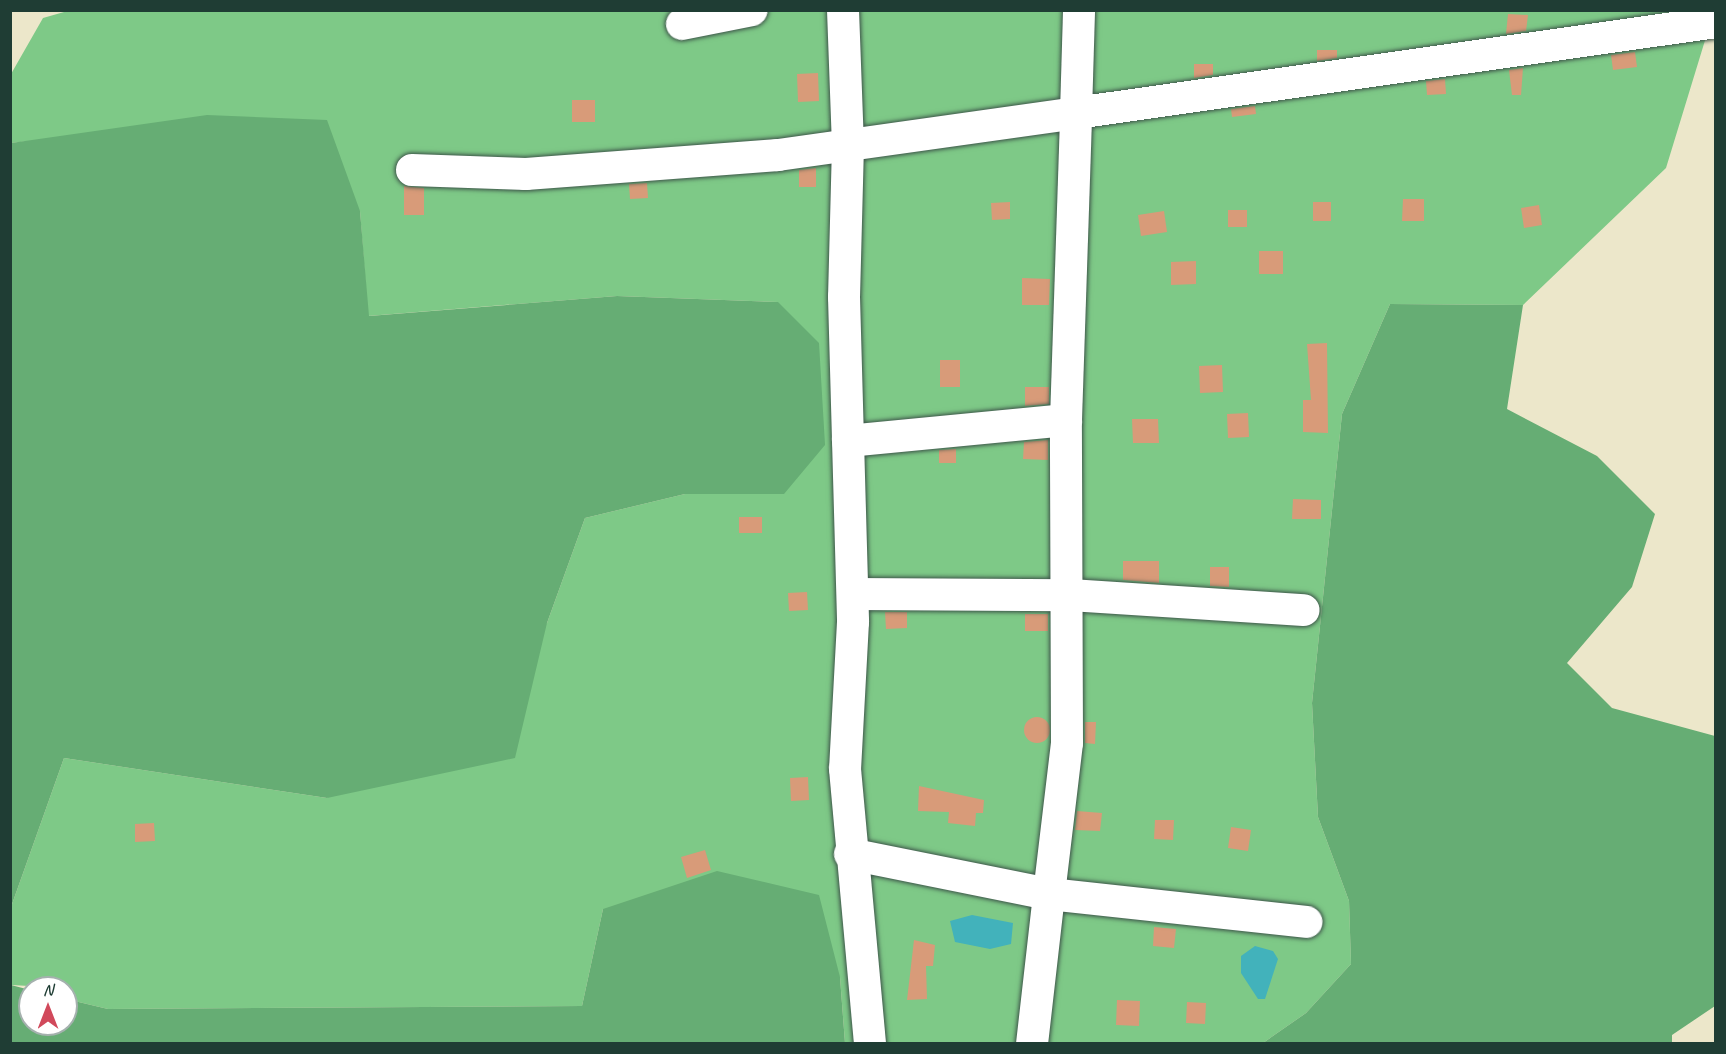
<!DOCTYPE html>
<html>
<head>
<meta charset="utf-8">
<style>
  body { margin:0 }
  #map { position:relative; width:1726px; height:1054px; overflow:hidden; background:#ece7ca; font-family:Caveat,sans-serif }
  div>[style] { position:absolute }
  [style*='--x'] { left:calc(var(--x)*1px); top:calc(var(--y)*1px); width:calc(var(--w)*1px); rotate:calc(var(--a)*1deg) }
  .green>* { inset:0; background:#7ec987 }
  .forest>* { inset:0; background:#66ad74 }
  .water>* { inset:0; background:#42b2bb }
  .building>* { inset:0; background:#d89b79 }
  .round { border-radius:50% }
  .roads { filter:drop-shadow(0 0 2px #3e564a) drop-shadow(0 0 2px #3e564a) }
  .minor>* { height:32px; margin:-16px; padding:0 16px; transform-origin:16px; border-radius:16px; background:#fff }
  span { translate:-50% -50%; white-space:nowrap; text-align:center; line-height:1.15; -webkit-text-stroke:5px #fff; paint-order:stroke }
  .frame { position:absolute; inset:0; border:12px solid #1f3d34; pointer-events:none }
  .north { position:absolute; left:18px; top:976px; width:60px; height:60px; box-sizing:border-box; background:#fff; border:2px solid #a5b1ae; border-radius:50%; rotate:0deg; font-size:16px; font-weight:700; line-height:24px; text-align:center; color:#1f3d34 }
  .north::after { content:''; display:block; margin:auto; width:21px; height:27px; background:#d1495b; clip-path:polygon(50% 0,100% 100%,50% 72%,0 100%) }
</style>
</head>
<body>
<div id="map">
  <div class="green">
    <i style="clip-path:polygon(71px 10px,1714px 11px,1666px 168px,1523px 305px,1390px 304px,1342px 414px,1312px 703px,1318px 817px,1349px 901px,1351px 964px,1306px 1013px,1263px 1043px,845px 1043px,840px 977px,603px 909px,582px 1006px,108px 1009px,66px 999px,66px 988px,11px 985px,11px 907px,64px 758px,327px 798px,547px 623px,585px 518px,685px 494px,784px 494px,778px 302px,617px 296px,368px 316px,360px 211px,58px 138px,11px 143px,11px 74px,43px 18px)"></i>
  </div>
  <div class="forest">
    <i style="clip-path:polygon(207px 115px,327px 120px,360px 211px,369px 316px,617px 296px,778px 302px,819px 343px,825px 445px,784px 494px,685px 494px,585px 518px,547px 623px,515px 758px,327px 798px,64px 758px,11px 907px,11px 143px)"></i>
    <i style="clip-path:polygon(1390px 304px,1523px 305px,1507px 409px,1597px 456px,1655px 514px,1632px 587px,1567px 663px,1612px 708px,1715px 736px,1715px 1006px,1672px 1035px,1672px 1043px,1263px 1043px,1306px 1013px,1351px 964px,1349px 901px,1318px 817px,1312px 703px,1342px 414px)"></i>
    <i style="clip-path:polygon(717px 871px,819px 895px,840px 977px,845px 1043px,11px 1043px,11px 985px,30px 990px,30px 1024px,66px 1024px,66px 999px,108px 1009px,582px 1006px,603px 909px)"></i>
  </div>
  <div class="water">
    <i style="clip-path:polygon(972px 915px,1013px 923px,1011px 944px,990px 949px,955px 942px,950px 921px)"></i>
    <i style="clip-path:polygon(1255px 946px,1273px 951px,1278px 959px,1265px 999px,1258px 999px,1241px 973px,1241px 956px)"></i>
  </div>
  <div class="building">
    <i style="clip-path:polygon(1508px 14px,1528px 15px,1526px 31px,1506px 34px)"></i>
    <i style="clip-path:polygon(1317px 50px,1337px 50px,1337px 58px,1317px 61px)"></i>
    <i style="clip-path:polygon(1635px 52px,1637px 67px,1613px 70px,1611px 55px)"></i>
    <i style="clip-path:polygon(1194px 64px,1213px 64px,1213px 75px,1194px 78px)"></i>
    <i style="clip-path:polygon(1523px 68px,1521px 95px,1512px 95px,1509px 70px)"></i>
    <i style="clip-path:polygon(818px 73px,819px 101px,798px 102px,797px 74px)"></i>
    <i style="clip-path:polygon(1445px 79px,1446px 94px,1427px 95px,1426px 81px)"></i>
    <i style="clip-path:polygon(572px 100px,595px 100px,595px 122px,572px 122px)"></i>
    <i style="clip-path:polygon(1255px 106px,1256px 114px,1232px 117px,1231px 109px)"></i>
    <i style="clip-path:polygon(816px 168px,816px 187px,799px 187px,799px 170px)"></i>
    <i style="clip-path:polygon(647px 183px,648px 198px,630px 199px,629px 184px)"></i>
    <i style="clip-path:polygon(404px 186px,424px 188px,424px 215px,404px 215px)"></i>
    <i style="clip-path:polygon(1403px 199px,1424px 199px,1424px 221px,1402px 221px)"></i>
    <i style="clip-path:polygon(1010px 202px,1010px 219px,992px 220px,991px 203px)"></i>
    <i style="clip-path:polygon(1313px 202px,1331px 202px,1331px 221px,1313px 221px)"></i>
    <i style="clip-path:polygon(1539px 205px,1542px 225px,1524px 228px,1521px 208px)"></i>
    <i style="clip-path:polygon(1228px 210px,1247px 210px,1247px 227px,1228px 227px)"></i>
    <i style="clip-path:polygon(1164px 211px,1167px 232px,1141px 236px,1138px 215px)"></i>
    <i style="clip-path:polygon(1259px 251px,1283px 251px,1283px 274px,1259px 274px)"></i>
    <i style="clip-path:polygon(1196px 261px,1196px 284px,1171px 285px,1171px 262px)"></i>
    <i style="clip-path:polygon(1022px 278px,1050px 279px,1049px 305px,1022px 305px)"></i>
    <i style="clip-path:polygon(1327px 343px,1328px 433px,1303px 432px,1303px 400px,1311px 400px,1307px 344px)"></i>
    <i style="clip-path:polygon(940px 360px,960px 360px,960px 387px,940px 387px)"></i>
    <i style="clip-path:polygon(1222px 365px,1223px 392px,1200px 393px,1199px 366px)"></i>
    <i style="clip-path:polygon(1025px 387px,1049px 387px,1049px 404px,1025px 406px)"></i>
    <i style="clip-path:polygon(1248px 413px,1249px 437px,1228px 438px,1227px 414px)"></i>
    <i style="clip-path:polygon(1132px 419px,1158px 419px,1159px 443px,1133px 443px)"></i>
    <i style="clip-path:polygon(1048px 440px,1048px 460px,1023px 459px,1024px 442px)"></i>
    <i style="clip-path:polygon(956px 449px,956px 463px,939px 463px,939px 450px)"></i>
    <i style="clip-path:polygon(1293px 499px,1321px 500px,1321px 519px,1292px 519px)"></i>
    <i style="clip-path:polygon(739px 517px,762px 517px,762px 533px,739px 533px)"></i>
    <i style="clip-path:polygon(1123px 561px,1159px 561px,1159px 583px,1123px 580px)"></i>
    <i style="clip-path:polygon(1210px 567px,1229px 567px,1229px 587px,1210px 586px)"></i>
    <i style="clip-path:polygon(807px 592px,808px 610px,789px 611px,788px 593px)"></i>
    <i style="clip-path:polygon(885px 612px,907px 612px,907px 628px,886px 629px)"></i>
    <i style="clip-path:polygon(1025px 614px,1048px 614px,1048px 631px,1025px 631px)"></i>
    <i class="round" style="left:1024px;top:717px;width:26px;height:26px"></i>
    <i style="clip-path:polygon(1085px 722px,1096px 722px,1095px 744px,1085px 743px)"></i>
    <i style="clip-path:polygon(808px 777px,809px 800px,791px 801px,790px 778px)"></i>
    <i style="clip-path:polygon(919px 786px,984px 800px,983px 813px,976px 813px,975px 826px,948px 823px,949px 812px,918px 811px)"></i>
    <i style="clip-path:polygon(1077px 811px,1102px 813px,1100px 831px,1075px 830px)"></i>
    <i style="clip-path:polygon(1155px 820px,1174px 820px,1173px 840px,1154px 839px)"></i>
    <i style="clip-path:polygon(154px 823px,155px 841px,135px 842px,135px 824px)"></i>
    <i style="clip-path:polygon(1231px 827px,1251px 830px,1248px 851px,1228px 848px)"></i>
    <i style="clip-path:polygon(705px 850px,711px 870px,687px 878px,681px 857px)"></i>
    <i style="clip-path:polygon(1154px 927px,1176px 929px,1174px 948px,1153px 946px)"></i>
    <i style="clip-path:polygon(914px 940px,935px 945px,933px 966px,926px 966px,927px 999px,907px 1000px)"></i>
    <i style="clip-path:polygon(1117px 1000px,1140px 1001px,1139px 1026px,1116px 1025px)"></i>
    <i style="clip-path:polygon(1187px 1002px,1206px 1003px,1205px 1024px,1186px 1023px)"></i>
  </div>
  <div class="roads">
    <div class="minor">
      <i style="--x:843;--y:10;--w:135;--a:87.9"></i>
      <i style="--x:848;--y:145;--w:152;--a:91.5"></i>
      <i style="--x:844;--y:297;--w:325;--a:88.4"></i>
      <i style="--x:853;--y:622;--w:147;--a:93.1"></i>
      <i style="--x:845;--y:769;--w:276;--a:84.8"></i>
      <i style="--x:682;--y:24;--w:71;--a:-11.3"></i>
      <i style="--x:412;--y:170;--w:114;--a:2"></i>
      <i style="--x:526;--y:174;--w:253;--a:-4.3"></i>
      <i style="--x:778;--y:155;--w:301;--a:-8"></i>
      <i style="--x:1076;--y:113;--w:103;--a:-88.3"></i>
      <i style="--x:848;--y:441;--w:219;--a:-5.5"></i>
      <i style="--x:1066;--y:420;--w:307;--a:-88.1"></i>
      <i style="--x:1076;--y:113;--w:646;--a:-8.09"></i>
      <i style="--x:853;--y:594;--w:217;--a:0.3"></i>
      <i style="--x:1070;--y:595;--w:234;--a:3.7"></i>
      <i style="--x:850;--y:854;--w:203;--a:11.4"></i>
      <i style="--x:1049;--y:894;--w:152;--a:-83.2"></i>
      <i style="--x:1067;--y:743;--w:323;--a:-90.2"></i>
      <i style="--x:1032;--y:1044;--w:151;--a:-83.5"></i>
      <i style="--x:1049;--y:894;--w:259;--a:6.2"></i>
    </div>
  </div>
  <div class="frame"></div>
  <div class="north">N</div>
</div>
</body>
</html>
